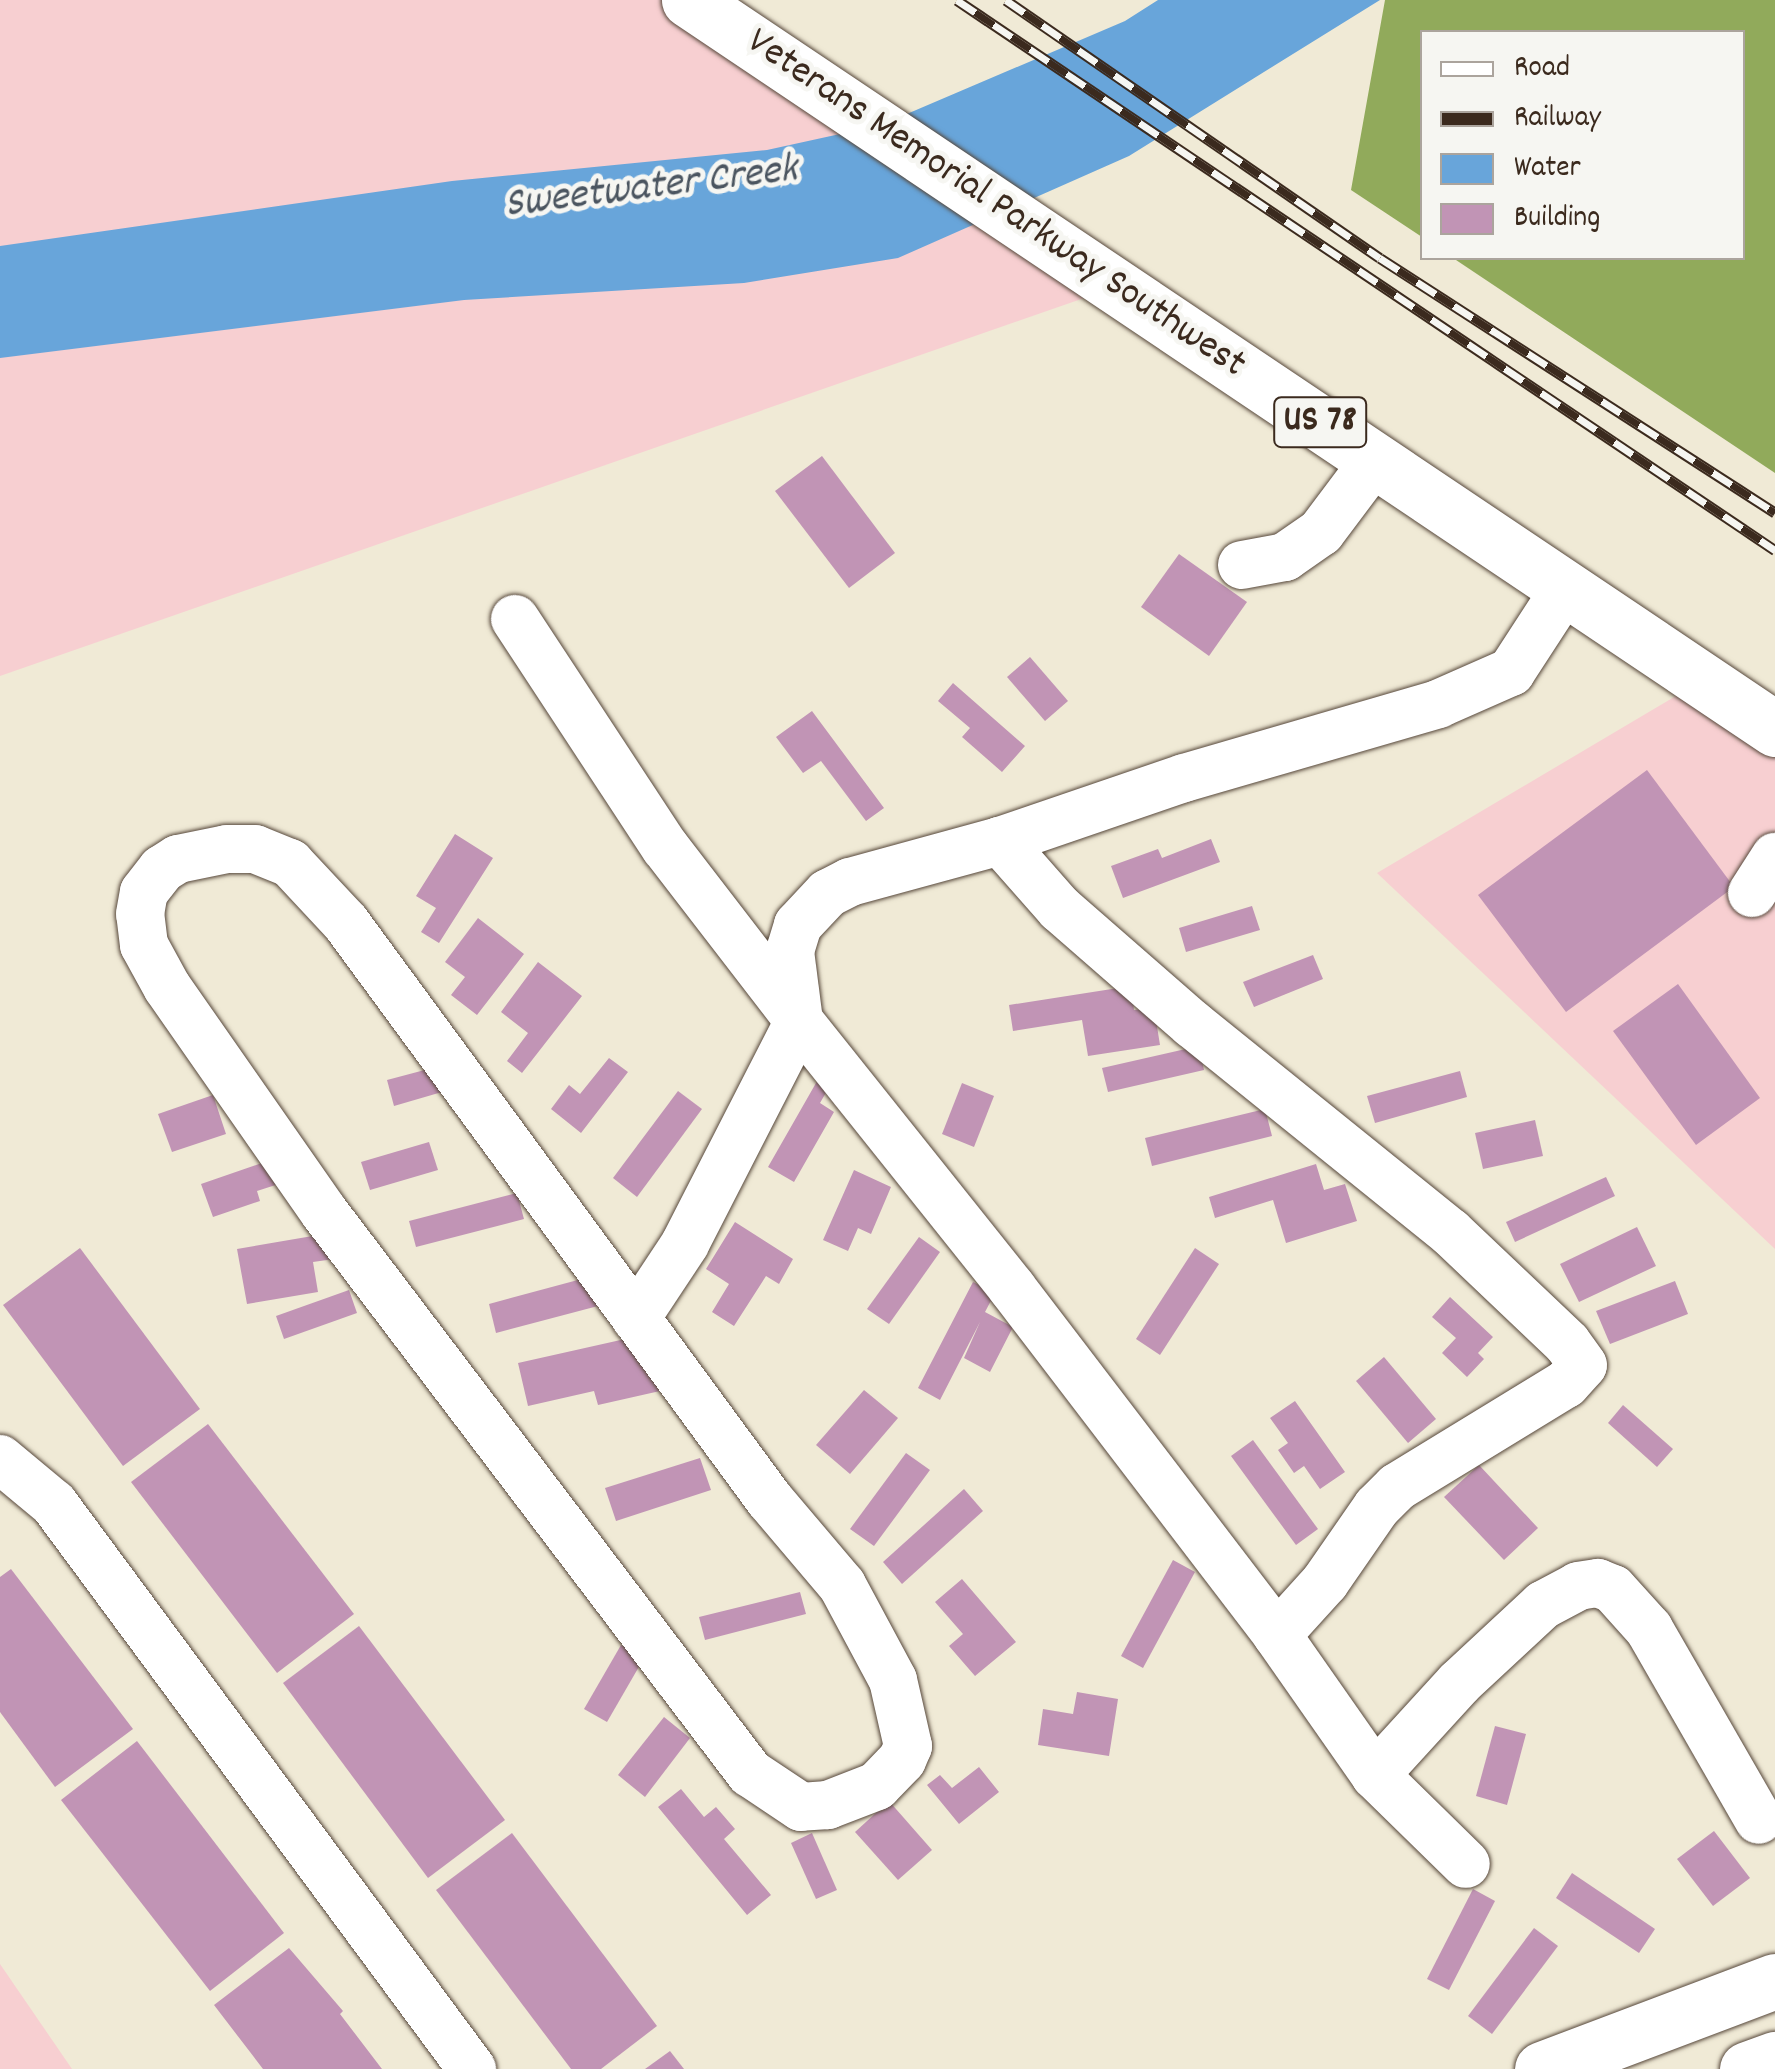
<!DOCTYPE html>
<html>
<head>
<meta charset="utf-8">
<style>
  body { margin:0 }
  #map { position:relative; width:1775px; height:2069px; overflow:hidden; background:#f0ead6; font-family:Dekko,sans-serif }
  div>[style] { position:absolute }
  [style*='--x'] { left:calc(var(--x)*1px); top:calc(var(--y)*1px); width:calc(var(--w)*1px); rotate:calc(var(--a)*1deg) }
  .built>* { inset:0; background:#f7cfd1 }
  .forest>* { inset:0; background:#91aa5b }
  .water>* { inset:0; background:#68a5da }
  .building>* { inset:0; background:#c194b5 }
  .roads { filter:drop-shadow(0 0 2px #56473a) drop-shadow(0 0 2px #56473a) }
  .minor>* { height:48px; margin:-24px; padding:0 24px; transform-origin:24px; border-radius:24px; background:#fff }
  .major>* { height:55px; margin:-27.5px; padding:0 27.5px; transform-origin:27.5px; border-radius:27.5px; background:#fff }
  .rail>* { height:11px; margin-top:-5.5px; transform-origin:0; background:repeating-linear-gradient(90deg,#f6f6f2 0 22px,#3b2a1e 0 44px); box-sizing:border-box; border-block:2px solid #3b2a1e }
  span { translate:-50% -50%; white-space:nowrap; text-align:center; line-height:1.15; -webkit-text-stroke:10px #f6f6f2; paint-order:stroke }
  .shield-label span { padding:2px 8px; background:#f6f6f2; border:2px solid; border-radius:8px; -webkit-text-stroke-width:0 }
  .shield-label { font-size:38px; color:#3b2a1e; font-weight:700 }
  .street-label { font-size:40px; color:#3b2a1e }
  .water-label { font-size:42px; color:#4b5560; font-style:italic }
  .legend { position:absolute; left:1420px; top:30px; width:325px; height:230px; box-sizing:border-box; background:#f6f6f2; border:2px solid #aba49d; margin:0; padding:12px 18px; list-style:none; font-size:30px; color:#3b2a1e }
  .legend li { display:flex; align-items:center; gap:20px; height:50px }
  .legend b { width:50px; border:2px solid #aba49d }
</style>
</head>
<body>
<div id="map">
  <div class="built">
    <i style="clip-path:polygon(0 0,688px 0,1113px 288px,0 676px)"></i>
    <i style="clip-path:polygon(1713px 674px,1775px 713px,1775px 1249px,1377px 873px)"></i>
    <i style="clip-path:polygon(0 1964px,72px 2069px,0 2069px)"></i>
  </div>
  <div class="forest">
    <i style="clip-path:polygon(1385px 0,1775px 0,1775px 473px,1453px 258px,1742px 258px,1742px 32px,1422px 32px,1422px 237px,1351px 190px)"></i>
  </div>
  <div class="water">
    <i style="clip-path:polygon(1158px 0,1380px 0,1129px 156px,898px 258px,744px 283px,464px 300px,0 358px,0 246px,452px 181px,767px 150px,881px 125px,1125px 21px)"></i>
  </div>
  <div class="building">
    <i style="clip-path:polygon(822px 456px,895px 553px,849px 588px,775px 491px)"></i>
    <i style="clip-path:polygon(1179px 554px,1247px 602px,1209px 656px,1141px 607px)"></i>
    <i style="clip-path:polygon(1030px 657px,1068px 701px,1045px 721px,1007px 677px)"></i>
    <i style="clip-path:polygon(953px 683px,1025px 746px,1002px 772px,962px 737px,970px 728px,938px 701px)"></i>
    <i style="clip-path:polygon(812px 711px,884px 808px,866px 821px,821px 761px,803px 773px,776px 737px)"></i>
    <i style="clip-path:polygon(1647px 770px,1734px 887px,1566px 1012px,1478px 895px)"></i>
    <i style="clip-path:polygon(455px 834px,493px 858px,439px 943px,421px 932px,436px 908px,416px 896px)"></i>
    <i style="clip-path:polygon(1211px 839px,1220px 862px,1123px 898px,1111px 866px,1158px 849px,1162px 858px)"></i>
    <i style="clip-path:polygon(1252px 906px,1260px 930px,1186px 952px,1179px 928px)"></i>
    <i style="clip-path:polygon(478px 918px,524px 954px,477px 1015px,451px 995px,465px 977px,445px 962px)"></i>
    <i style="clip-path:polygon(1313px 955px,1323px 979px,1254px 1007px,1243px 982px)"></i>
    <i style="clip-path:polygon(538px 962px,582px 996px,522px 1073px,507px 1061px,528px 1033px,501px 1012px)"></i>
    <i style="clip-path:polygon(1678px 984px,1760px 1098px,1696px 1145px,1613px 1031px)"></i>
    <i style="clip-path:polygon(1131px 986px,1134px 1010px,1154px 1008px,1160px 1045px,1088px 1056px,1082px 1020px,1013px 1031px,1009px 1005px)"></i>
    <i style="clip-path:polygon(1199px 1046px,1204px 1070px,1108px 1092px,1102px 1068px)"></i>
    <i style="clip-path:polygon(609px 1058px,628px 1072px,581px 1133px,551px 1109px,569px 1085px,580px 1094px)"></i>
    <i style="clip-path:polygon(436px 1067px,442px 1092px,394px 1106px,387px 1080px)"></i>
    <i style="clip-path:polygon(1460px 1071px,1467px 1097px,1375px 1123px,1367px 1096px)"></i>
    <i style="clip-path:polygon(820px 1076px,832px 1082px,820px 1103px,834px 1112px,794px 1182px,768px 1167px)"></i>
    <i style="clip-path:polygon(962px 1083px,994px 1096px,974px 1147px,942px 1134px)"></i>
    <i style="clip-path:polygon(678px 1091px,702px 1109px,637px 1197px,613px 1178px)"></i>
    <i style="clip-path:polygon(213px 1095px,226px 1134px,172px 1152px,158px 1114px)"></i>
    <i style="clip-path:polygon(1265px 1109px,1272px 1136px,1152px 1166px,1145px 1138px)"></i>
    <i style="clip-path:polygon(1535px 1120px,1543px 1156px,1483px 1169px,1475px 1133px)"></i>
    <i style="clip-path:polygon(429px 1142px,438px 1170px,370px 1190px,361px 1162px)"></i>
    <i style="clip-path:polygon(279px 1157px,288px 1181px,257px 1191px,260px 1201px,213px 1217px,201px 1184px)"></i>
    <i style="clip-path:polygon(1316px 1164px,1324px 1190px,1345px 1184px,1357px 1221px,1286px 1243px,1273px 1200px,1215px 1218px,1209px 1197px)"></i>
    <i style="clip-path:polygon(854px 1170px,891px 1187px,871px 1234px,858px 1228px,848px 1251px,823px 1240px)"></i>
    <i style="clip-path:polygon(1606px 1177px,1615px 1196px,1515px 1242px,1506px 1222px)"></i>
    <i style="clip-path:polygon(517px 1193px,524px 1219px,416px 1247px,409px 1221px)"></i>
    <i style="clip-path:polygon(735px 1222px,793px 1259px,779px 1284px,766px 1276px,734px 1326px,712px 1312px,729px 1284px,706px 1269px)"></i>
    <i style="clip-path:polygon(1637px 1227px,1656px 1266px,1579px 1302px,1560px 1264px)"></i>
    <i style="clip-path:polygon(336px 1232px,341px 1258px,313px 1262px,318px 1292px,247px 1304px,237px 1249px)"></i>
    <i style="clip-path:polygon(919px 1237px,940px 1252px,889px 1324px,867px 1309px)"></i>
    <i style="clip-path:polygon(80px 1248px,200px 1409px,123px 1466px,3px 1305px)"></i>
    <i style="clip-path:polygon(1195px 1248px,1219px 1264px,1160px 1355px,1136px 1339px)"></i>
    <i style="clip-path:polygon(589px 1277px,598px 1306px,496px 1333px,489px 1304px)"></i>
    <i style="clip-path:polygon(1675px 1281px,1688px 1314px,1610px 1344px,1596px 1311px)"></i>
    <i style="clip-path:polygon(973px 1282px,995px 1293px,985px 1312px,1013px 1327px,990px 1372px,964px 1358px,980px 1322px,940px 1400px,918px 1388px)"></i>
    <i style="clip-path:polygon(349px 1290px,357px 1313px,284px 1339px,276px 1316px)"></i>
    <i style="clip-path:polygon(1450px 1297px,1493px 1337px,1478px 1353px,1484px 1359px,1467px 1377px,1442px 1353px,1456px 1338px,1432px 1317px)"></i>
    <i style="clip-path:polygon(634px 1337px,651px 1356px,660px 1391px,598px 1405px,594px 1391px,528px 1406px,518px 1363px)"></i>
    <i style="clip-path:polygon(1384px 1357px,1436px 1419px,1408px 1443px,1356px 1381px)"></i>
    <i style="clip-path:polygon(864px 1390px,898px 1418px,850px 1474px,816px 1445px)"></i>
    <i style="clip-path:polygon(1295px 1401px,1345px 1472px,1320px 1489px,1304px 1466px,1294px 1473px,1278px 1450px,1288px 1443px,1270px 1418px)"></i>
    <i style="clip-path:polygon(1623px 1405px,1673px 1449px,1657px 1467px,1608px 1423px)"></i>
    <i style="clip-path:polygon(208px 1424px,354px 1614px,277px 1673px,131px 1482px)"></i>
    <i style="clip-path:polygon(1253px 1440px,1318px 1529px,1296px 1545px,1231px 1456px)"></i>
    <i style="clip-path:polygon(906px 1453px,930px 1470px,874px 1546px,850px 1529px)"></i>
    <i style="clip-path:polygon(700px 1458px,711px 1490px,616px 1521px,605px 1488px)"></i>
    <i style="clip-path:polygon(1479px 1465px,1538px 1528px,1504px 1560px,1444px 1497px)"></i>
    <i style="clip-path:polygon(964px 1489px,983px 1511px,902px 1584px,883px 1562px)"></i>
    <i style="clip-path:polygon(1173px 1560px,1195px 1572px,1143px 1668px,1121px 1656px)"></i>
    <i style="clip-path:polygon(11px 1569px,133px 1729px,55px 1787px,0 1712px,0 1577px)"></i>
    <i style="clip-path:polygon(962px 1579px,1016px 1642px,975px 1676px,949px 1646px,963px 1634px,935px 1602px)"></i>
    <i style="clip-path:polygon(800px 1592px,806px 1614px,705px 1640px,699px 1617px)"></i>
    <i style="clip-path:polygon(359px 1626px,505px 1820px,428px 1878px,283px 1683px)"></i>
    <i style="clip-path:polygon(621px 1645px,644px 1658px,607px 1722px,584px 1709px)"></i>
    <i style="clip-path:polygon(1077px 1692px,1118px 1699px,1109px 1756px,1038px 1745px,1043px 1709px,1073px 1714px)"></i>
    <i style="clip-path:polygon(664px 1717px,690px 1738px,645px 1797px,618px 1775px)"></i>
    <i style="clip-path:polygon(1495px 1726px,1526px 1734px,1507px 1805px,1476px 1796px)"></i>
    <i style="clip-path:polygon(137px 1741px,284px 1933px,210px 1991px,61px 1800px)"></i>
    <i style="clip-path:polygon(979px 1767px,999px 1792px,959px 1824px,927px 1785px,940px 1775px,952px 1788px)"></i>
    <i style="clip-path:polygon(681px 1789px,704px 1817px,716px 1807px,735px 1829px,724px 1839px,771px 1895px,747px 1915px,658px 1807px)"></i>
    <i style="clip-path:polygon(889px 1801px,932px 1850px,898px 1880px,855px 1832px)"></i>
    <i style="clip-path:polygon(1714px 1831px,1750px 1878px,1713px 1906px,1677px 1859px)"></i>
    <i style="clip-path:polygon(512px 1833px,657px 2026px,601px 2069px,571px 2069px,436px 1890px)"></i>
    <i style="clip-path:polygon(812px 1833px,837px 1890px,816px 1899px,791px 1843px)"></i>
    <i style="clip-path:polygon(1572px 1873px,1655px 1929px,1639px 1953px,1556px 1898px)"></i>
    <i style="clip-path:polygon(1473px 1889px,1495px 1901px,1449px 1990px,1427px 1979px)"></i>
    <i style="clip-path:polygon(1534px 1928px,1558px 1946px,1492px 2034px,1468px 2016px)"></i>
    <i style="clip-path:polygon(289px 1948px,343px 2011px,340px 2014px,382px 2069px,263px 2069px,214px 2005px)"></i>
    <i style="clip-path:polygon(670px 2051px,684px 2069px,645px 2069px)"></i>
  </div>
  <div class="roads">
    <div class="minor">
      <i style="--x:1242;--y:565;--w:44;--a:-10.5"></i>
      <i style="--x:1285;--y:557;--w:44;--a:-34.8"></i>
      <i style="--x:1321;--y:532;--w:90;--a:-53.1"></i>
      <i style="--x:515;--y:619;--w:273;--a:56.7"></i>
      <i style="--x:665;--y:847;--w:220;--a:52.4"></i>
      <i style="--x:799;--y:1021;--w:250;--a:117.1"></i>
      <i style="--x:685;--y:1244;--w:89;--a:123.5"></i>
      <i style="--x:1000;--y:841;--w:194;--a:-18.9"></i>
      <i style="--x:1184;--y:778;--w:265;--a:-16.2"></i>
      <i style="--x:1438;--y:704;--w:80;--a:-23.7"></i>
      <i style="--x:1511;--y:672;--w:99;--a:-57"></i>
      <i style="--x:227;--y:849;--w:28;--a:0"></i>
      <i style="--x:255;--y:849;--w:38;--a:22"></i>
      <i style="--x:290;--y:863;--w:82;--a:47"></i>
      <i style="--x:346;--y:923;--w:715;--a:53.71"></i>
      <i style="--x:769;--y:1499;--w:113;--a:49.7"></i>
      <i style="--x:842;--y:1585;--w:108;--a:61.8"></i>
      <i style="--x:893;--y:1680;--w:68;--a:77.2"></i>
      <i style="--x:908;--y:1746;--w:15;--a:113"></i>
      <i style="--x:902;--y:1760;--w:36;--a:134"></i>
      <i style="--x:877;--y:1786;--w:53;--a:158.8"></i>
      <i style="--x:828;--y:1805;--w:27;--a:176"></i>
      <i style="--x:801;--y:1807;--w:61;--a:-146.3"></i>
      <i style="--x:750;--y:1773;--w:704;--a:-127.21"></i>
      <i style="--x:324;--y:1212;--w:274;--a:-124.9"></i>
      <i style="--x:167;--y:987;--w:48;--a:-118.7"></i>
      <i style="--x:144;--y:945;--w:31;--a:-97"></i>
      <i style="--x:140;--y:914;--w:22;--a:-80"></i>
      <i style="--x:144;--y:892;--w:29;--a:-52"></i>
      <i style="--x:162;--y:869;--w:19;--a:-32"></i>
      <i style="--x:178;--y:859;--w:50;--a:-11.5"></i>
      <i style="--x:1752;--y:893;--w:43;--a:-57.4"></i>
      <i style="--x:0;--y:1459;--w:70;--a:39.8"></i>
      <i style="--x:54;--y:1504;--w:703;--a:53.51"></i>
      <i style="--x:1277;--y:1635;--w:72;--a:-47.8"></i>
      <i style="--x:1325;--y:1582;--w:91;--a:-55.3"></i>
      <i style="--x:1377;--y:1507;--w:28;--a:-45"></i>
      <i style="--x:1397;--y:1487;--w:198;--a:-31.4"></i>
      <i style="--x:1566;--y:1384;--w:25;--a:-48"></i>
      <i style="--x:1583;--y:1365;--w:27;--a:-126"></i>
      <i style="--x:1567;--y:1343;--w:161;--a:-136.5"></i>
      <i style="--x:1450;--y:1232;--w:331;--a:-141.1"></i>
      <i style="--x:1192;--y:1024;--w:175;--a:-138.9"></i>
      <i style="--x:1060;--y:909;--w:91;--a:-131.4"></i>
      <i style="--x:1000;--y:841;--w:156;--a:164.7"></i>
      <i style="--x:850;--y:882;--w:25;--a:153"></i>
      <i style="--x:828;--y:893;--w:44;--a:133.2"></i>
      <i style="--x:798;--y:925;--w:27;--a:107"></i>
      <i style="--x:790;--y:951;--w:71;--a:82.7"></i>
      <i style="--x:799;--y:1021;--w:342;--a:51.4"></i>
      <i style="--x:1012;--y:1288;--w:437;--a:52.6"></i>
      <i style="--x:1277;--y:1635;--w:171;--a:55"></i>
      <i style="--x:1375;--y:1775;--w:127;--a:44.4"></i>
      <i style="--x:1375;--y:1775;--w:125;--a:-47.6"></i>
      <i style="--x:1459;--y:1683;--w:115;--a:-42.9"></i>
      <i style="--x:1543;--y:1605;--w:40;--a:-28"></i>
      <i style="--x:1578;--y:1586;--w:20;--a:-9"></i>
      <i style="--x:1598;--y:1583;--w:16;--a:22"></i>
      <i style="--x:1613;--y:1589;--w:54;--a:48"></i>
      <i style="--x:1649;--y:1629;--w:220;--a:60.1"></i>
    </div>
    <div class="major">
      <i style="--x:689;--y:0;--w:1308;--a:33.87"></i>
      <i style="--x:1542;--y:2069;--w:249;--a:-20.7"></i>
      <i style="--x:1747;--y:2069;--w:30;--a:-20"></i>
    </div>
  </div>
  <div class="rail">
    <i style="--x:957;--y:0;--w:986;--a:33.92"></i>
    <i style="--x:1006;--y:0;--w:454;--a:34.6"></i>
    <i style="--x:1380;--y:258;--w:470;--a:32.8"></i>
  </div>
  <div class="shield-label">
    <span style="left:1320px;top:422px">US 78</span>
  </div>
  <div class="street-label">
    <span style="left:995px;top:205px;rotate:34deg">Veterans Memorial Parkway Southwest</span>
  </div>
  <div class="water-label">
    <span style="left:651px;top:189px;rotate:-7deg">Sweetwater Creek</span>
  </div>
  <ul class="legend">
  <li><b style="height:12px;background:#fff"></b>Road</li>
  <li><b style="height:12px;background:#3b2a1e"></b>Railway</li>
  <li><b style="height:28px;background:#68a5da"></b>Water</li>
  <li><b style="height:28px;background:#c194b5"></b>Building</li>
  </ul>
</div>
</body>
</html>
